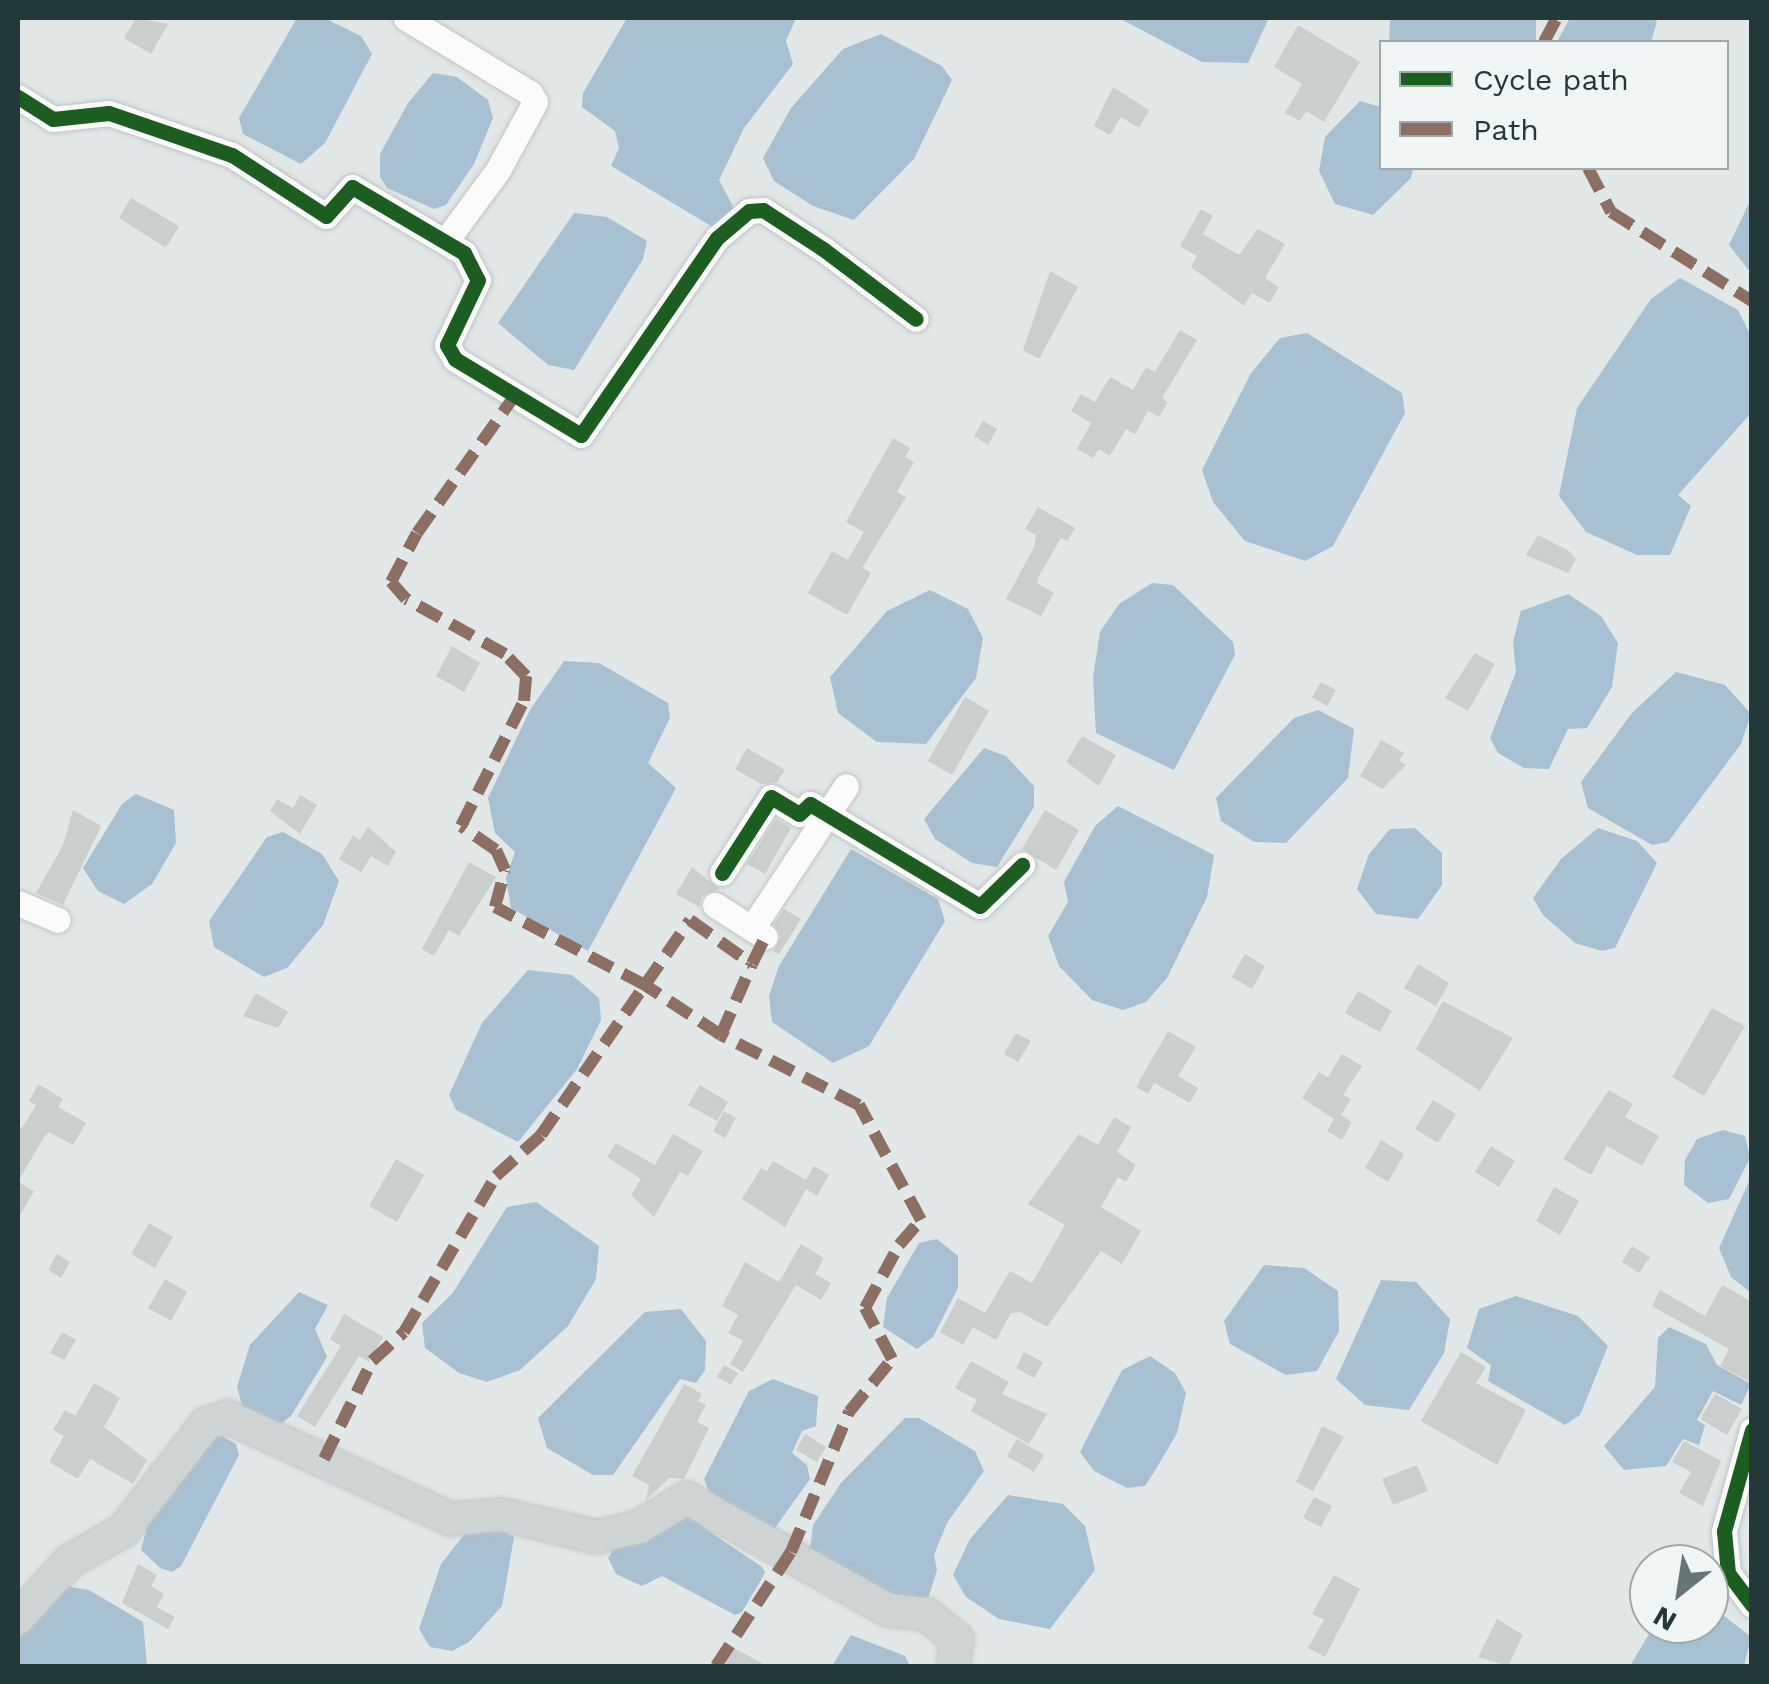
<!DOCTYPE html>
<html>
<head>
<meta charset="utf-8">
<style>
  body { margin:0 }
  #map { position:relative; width:1769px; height:1684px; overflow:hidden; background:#e2e7e7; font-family:"Work Sans",sans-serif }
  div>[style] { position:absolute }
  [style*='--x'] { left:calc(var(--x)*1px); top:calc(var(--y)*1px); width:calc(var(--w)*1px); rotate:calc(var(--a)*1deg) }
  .water>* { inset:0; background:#a7c0d2 }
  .building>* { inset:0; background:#cacecd }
  .roads { filter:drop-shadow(0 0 2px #bfc4c4) drop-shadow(0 0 2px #bfc4c4) }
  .minor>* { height:25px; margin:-12.5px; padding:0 12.5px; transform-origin:12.5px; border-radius:12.5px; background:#fbfbfb }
  .major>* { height:32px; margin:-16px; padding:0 16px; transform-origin:16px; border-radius:16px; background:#ced3d3 }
  .quiet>* { height:12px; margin-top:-6px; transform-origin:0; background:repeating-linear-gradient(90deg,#8d6e63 0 25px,transparent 0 37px) }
  .cycleway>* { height:15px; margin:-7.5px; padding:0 7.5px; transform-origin:7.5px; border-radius:7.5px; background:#1b5e20 }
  span { translate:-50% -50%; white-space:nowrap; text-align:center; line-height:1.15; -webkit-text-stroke:10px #f0f6f5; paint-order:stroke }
  .frame { position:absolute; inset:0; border:20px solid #233838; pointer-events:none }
  .legend { position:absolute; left:1379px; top:40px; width:350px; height:130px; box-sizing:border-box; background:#f0f6f5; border:2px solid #9eaaa9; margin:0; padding:12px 18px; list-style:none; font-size:30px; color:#233838 }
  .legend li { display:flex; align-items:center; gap:20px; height:50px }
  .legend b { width:50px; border:2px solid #9eaaa9 }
  .north { position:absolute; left:1629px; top:1544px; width:100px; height:100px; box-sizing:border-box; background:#f0f6f5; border:2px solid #9eaaa9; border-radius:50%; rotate:210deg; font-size:28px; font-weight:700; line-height:40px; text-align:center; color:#233838 }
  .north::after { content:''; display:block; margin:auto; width:35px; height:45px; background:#667575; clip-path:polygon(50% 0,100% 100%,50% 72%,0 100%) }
</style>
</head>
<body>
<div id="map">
  <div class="water">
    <i style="clip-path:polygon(297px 18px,324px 18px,361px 36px,372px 54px,325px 143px,301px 164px,243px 134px,239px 118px)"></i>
    <i style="clip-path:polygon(627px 18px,796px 18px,786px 41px,793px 64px,744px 128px,719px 180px,736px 212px,716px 229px,611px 166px,619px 148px,615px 131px,582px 107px,583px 93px)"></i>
    <i style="clip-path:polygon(1119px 18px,1269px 18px,1248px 63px,1202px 62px)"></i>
    <i style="clip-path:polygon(1390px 18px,1536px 18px,1536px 42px,1389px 42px)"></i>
    <i style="clip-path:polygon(1570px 18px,1647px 18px,1657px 21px,1651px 42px,1557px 42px)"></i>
    <i style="clip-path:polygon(881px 34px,942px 66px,952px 80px,914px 159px,854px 220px,813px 206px,774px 181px,763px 158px,791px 108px,843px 49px)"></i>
    <i style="clip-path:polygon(433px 73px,457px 77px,488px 100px,493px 118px,474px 164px,446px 205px,434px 209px,387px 188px,380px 177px,380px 154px,408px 103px)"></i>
    <i style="clip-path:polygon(1360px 101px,1381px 107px,1382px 168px,1413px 168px,1411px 178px,1373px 215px,1335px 204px,1319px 171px,1325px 137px)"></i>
    <i style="clip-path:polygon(1751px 199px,1751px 273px,1729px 245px)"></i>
    <i style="clip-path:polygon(574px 213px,607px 217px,647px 241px,643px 259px,574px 370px,548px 365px,498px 323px)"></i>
    <i style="clip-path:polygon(1680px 278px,1738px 310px,1751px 336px,1751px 413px,1678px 495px,1691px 506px,1670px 555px,1637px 555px,1586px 532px,1559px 496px,1577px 408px,1651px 299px)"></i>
    <i style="clip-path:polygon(1307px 333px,1402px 393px,1405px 413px,1333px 546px,1305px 561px,1245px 541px,1213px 502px,1202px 470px,1251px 373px,1280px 338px)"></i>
    <i style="clip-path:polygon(1152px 583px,1173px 585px,1233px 642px,1235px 655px,1174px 770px,1096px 733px,1093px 677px,1100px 632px,1119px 604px)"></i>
    <i style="clip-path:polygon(930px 590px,968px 609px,983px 638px,976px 678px,926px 744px,877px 742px,838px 713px,830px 677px,887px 611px)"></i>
    <i style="clip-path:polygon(1568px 594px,1601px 616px,1618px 643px,1612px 687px,1587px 728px,1568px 729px,1549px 769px,1524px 768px,1498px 753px,1490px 738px,1516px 672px,1513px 642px,1521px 611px)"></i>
    <i style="clip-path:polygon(564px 661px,599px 663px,668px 703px,670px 718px,648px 763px,676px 788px,588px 951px,511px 908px,506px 878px,515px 852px,495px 833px,488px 798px,530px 710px)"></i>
    <i style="clip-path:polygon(1676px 672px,1725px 685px,1751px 714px,1741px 744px,1668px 842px,1652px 845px,1588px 808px,1581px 782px,1632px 713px)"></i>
    <i style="clip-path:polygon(1318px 710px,1354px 729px,1348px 778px,1286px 843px,1254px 842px,1221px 821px,1216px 798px,1294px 718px)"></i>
    <i style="clip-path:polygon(984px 748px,1006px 756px,1034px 786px,1034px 807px,997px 867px,972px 863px,935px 839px,924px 819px)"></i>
    <i style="clip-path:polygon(136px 794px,174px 810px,176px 843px,152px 884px,124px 904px,98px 891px,83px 868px,122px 804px)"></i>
    <i style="clip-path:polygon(1118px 806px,1214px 855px,1207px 897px,1167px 978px,1146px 1002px,1123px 1010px,1092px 1000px,1059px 966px,1048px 936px,1068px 902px,1064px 882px,1095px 826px)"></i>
    <i style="clip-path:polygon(1415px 828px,1442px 853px,1442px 885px,1418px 919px,1376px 914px,1357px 889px,1369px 854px,1390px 829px)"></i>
    <i style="clip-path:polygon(1598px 828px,1637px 841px,1657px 863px,1615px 948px,1602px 951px,1575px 943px,1543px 915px,1533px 898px,1561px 859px)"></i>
    <i style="clip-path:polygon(283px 832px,322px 854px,339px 881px,323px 925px,287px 968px,264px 977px,214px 947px,209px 921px,267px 837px)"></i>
    <i style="clip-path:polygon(851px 849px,938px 899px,945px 921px,869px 1046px,833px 1063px,772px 1022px,769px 996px,779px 966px)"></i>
    <i style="clip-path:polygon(528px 970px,572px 975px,599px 998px,601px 1020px,577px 1069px,518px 1142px,456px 1110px,449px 1095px,482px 1023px)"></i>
    <i style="clip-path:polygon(1723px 1130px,1745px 1136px,1750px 1158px,1729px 1199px,1708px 1203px,1684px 1185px,1685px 1160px,1697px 1139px)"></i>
    <i style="clip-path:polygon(1751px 1177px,1751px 1293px,1731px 1277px,1719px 1248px)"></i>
    <i style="clip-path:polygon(536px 1202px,599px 1246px,596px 1279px,568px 1326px,520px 1370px,487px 1382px,459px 1373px,425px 1348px,422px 1323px,452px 1294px,507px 1207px)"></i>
    <i style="clip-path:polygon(937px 1239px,958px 1256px,958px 1288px,933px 1337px,917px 1349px,883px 1327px,887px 1298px,919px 1243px)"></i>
    <i style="clip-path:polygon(1264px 1265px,1304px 1268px,1338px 1291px,1339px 1331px,1317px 1371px,1286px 1375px,1230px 1344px,1224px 1321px)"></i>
    <i style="clip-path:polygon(1381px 1280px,1416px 1282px,1450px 1319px,1444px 1353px,1409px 1410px,1365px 1405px,1336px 1379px)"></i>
    <i style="clip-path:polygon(299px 1292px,328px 1305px,315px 1329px,327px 1357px,291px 1416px,276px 1427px,264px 1426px,242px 1405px,237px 1387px,250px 1345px)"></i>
    <i style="clip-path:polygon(1516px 1296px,1578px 1316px,1608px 1346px,1580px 1415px,1565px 1425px,1488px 1381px,1491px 1365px,1467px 1348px,1479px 1309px)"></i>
    <i style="clip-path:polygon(681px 1309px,706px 1341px,705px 1370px,696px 1383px,680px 1379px,613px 1475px,593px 1475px,547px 1448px,538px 1418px,645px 1312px)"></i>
    <i style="clip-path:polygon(1669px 1327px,1706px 1344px,1717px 1365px,1751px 1384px,1741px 1405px,1713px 1391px,1697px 1420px,1705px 1425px,1699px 1445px,1683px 1439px,1666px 1466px,1624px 1470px,1604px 1446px,1655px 1387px,1658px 1338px)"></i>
    <i style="clip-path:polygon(1150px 1356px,1175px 1373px,1186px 1393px,1177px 1433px,1156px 1469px,1145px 1486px,1127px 1488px,1094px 1471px,1080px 1452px,1122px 1370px)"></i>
    <i style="clip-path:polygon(773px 1379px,818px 1396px,816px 1426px,802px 1431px,792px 1453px,807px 1465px,810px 1479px,775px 1528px,748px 1520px,710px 1495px,704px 1479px,749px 1391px)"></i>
    <i style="clip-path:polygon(905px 1418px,919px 1418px,975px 1451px,984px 1471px,947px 1523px,934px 1555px,937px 1570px,927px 1602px,917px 1611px,810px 1549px,813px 1525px,841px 1483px)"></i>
    <i style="clip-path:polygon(220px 1435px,236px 1444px,239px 1455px,181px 1566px,172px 1572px,160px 1568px,141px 1550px,148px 1523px,195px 1447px)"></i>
    <i style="clip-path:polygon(1008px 1495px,1063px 1504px,1085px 1526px,1095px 1570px,1050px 1629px,999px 1619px,966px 1597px,953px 1575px,970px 1539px)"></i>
    <i style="clip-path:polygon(687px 1516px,762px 1567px,765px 1573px,742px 1612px,735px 1615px,662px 1576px,642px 1586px,616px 1574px,608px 1558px,618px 1542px)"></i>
    <i style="clip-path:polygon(502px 1530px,514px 1537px,502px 1606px,469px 1642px,452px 1651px,430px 1647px,419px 1629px,441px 1564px,467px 1531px)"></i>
    <i style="clip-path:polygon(59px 1585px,89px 1590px,143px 1622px,147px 1666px,18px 1666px,18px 1641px,39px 1603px)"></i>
    <i style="clip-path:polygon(1709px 1604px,1751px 1637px,1744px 1666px,1630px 1666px,1655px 1624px,1709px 1624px)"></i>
    <i style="clip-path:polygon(851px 1635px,905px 1656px,910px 1666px,832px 1666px)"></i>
  </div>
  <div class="building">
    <i style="clip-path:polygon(136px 18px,168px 24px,151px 54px,124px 38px)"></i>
    <i style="clip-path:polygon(1298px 25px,1360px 62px,1324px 122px,1306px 111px,1300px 121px,1285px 113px,1302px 84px,1274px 67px)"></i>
    <i style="clip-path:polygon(1113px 87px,1149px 110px,1139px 128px,1121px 117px,1110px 135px,1094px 126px)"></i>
    <i style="clip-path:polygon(131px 198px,179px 226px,166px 248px,119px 218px)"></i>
    <i style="clip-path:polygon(1201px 209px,1213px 216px,1203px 234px,1239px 255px,1258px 229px,1285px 244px,1265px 278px,1279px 287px,1270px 303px,1252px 293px,1244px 306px,1191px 267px,1197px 256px,1180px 246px)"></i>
    <i style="clip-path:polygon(1050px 271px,1078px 287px,1039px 359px,1023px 350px)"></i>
    <i style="clip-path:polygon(1180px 330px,1197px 340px,1162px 398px,1168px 402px,1159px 417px,1148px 411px,1135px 434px,1126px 429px,1110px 456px,1099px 449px,1093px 458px,1077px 449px,1091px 423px,1071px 411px,1081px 394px,1095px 402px,1110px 377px,1133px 390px,1146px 367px,1155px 372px)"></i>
    <i style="clip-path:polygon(983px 421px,997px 429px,988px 445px,974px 436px)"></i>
    <i style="clip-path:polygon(893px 438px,910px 448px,905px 457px,914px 462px,897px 492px,906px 497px,862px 568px,871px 573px,847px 615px,808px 593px,832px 551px,848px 560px,864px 532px,846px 522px)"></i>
    <i style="clip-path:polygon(1038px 507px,1075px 528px,1067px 541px,1061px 538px,1040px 574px,1037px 583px,1054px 593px,1041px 616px,1006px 599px,1034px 547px,1036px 535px,1025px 529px)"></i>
    <i style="clip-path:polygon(1538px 535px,1569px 551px,1576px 559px,1568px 573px,1526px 555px)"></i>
    <i style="clip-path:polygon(452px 646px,480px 663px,464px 692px,436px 676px)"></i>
    <i style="clip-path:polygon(1475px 653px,1495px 664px,1468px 711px,1445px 698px)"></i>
    <i style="clip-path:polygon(1321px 682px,1336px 690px,1327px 706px,1312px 697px)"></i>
    <i style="clip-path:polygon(965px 697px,989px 711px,952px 775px,928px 761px)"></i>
    <i style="clip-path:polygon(1082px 736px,1116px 755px,1099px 786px,1066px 762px)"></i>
    <i style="clip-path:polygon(1381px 740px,1404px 753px,1399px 761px,1406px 765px,1382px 789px,1360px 776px)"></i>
    <i style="clip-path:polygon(747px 748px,785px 770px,777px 782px,761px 784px,735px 769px)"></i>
    <i style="clip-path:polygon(300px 795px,317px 805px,300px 834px,270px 811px,277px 799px,293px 808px)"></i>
    <i style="clip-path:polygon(73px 810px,101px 826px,63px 905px,36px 893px,63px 845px)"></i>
    <i style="clip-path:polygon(1045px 810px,1079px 830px,1056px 870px,1022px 849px)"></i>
    <i style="clip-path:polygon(776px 819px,791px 828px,765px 874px,747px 864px)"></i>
    <i style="clip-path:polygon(368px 827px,396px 852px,388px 866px,371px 856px,361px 872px,339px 859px,353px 835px,360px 840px)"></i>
    <i style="clip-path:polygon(469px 862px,496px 877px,459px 936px,449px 930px,434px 956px,422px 949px)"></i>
    <i style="clip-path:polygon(692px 867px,719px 889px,702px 896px,699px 907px,676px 894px)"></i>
    <i style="clip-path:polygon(784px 909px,801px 919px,779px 954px,773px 951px,781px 937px,774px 924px)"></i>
    <i style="clip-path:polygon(1245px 954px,1265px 966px,1252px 989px,1232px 977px)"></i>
    <i style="clip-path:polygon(1418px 964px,1449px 983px,1436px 1006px,1404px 988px)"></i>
    <i style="clip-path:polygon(1358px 991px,1392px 1011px,1380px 1032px,1345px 1013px)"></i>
    <i style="clip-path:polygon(256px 993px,288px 1012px,278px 1028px,243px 1016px)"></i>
    <i style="clip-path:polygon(1443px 1001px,1513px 1038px,1480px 1091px,1416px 1049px)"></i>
    <i style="clip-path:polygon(1712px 1008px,1745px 1026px,1704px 1096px,1672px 1077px)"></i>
    <i style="clip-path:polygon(1168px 1031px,1196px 1047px,1178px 1076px,1198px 1088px,1190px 1103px,1154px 1083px,1148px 1094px,1136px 1087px)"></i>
    <i style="clip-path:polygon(1016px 1033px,1031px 1041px,1018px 1062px,1004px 1054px)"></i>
    <i style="clip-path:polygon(1342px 1054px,1362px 1066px,1343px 1095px,1351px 1099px,1341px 1115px,1352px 1122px,1342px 1140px,1327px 1131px,1334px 1119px,1302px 1098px,1319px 1072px,1328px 1077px)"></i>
    <i style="clip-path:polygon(38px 1084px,63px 1099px,58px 1107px,86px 1123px,73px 1145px,49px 1132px,44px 1137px,18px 1182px,34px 1191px,18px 1219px,18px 1126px,22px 1128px,36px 1105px,29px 1101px)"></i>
    <i style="clip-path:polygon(700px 1085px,728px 1102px,717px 1121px,688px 1105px)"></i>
    <i style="clip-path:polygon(1609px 1090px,1633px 1104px,1625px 1117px,1659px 1136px,1642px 1166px,1607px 1146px,1591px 1175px,1563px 1159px)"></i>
    <i style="clip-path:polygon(1433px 1100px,1456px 1114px,1438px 1143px,1415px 1129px)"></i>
    <i style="clip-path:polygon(724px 1111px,736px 1118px,725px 1138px,713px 1131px)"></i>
    <i style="clip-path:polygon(1114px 1117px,1131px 1127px,1117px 1152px,1136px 1165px,1126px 1182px,1118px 1177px,1101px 1207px,1141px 1231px,1122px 1264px,1101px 1251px,1047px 1327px,1020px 1312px,1011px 1313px,996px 1340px,973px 1327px,963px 1345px,940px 1332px,958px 1298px,985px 1313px,1010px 1271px,1032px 1283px,1065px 1225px,1028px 1204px,1079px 1134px,1098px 1145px)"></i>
    <i style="clip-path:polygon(673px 1134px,703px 1151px,688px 1176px,680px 1172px,654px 1217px,631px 1195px,641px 1179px,607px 1157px,616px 1143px,655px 1165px)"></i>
    <i style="clip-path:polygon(1381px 1140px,1404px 1154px,1388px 1182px,1365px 1168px)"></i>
    <i style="clip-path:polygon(1491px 1146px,1515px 1161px,1499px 1187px,1475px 1172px)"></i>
    <i style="clip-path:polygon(396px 1159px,424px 1175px,397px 1222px,369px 1206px)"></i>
    <i style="clip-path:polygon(773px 1161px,806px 1180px,814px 1166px,829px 1175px,817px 1196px,806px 1189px,785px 1227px,742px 1199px,761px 1168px,767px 1171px)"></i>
    <i style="clip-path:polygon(1554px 1187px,1579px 1201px,1560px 1235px,1536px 1221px)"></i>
    <i style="clip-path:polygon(149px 1223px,173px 1237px,155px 1268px,131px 1254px)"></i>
    <i style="clip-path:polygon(801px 1244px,824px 1258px,815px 1274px,831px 1283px,821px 1300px,796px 1285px,743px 1372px,730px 1364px,743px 1341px,728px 1333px,738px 1315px,722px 1306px,745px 1262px,779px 1282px)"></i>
    <i style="clip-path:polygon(1632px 1246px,1650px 1257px,1639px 1273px,1622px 1262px)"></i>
    <i style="clip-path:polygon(57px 1254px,70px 1262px,61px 1278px,48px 1270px)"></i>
    <i style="clip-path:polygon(165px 1279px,187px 1292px,171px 1321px,148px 1308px)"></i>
    <i style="clip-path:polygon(1722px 1285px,1752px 1302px,1752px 1383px,1720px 1366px,1729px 1349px,1652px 1306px,1660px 1290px,1705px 1316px)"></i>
    <i style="clip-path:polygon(344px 1314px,383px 1337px,369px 1362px,359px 1356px,315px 1427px,297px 1416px,341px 1346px,330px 1339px)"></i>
    <i style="clip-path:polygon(62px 1332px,76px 1340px,64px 1360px,50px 1353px)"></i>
    <i style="clip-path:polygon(1024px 1352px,1043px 1362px,1034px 1378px,1016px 1368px)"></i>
    <i style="clip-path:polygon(1461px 1352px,1486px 1367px,1476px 1383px,1526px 1410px,1497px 1465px,1421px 1421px)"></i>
    <i style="clip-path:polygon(971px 1361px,1009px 1382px,1002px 1394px,1047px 1414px,1029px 1444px,971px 1411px,977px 1400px,955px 1388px)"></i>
    <i style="clip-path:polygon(724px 1365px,738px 1373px,731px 1385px,717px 1377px)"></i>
    <i style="clip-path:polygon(94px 1383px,120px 1398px,104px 1427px,147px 1460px,133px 1484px,90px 1459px,78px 1479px,49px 1462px,64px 1436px,53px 1430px,65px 1410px,75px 1416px)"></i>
    <i style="clip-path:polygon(684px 1384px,702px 1394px,698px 1401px,706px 1405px,697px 1422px,709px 1428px,684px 1479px,669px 1478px,646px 1500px,649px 1485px,632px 1476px)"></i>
    <i style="clip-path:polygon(1715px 1394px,1742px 1409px,1727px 1435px,1700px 1419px)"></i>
    <i style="clip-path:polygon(1322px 1426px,1344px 1437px,1313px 1491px,1296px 1482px)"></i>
    <i style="clip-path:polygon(805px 1434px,826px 1447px,817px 1462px,796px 1450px)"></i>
    <i style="clip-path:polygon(1017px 1439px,1044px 1455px,1034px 1472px,1007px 1456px)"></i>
    <i style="clip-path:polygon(1684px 1441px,1721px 1461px,1703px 1506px,1679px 1493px,1691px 1472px,1672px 1462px)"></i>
    <i style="clip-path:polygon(1417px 1465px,1428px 1491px,1393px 1505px,1382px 1479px)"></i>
    <i style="clip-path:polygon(1314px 1497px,1332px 1506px,1321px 1527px,1303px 1518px)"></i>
    <i style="clip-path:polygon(138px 1564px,157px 1575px,151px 1586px,164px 1594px,157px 1607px,175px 1617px,168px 1629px,122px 1603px)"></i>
    <i style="clip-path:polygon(1334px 1575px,1360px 1589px,1325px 1657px,1308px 1648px,1324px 1620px,1312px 1614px)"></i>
    <i style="clip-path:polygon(1497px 1619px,1523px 1635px,1508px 1666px,1478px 1657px)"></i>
    <i style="clip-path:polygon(734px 1648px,767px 1666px,724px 1666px)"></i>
  </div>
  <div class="roads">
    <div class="minor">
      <i style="--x:406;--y:18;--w:145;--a:31.2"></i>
      <i style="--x:530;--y:93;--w:10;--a:61"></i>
      <i style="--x:535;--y:102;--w:77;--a:118.6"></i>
      <i style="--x:498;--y:170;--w:89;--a:126.4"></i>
      <i style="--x:18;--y:97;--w:41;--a:32.2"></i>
      <i style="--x:53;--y:119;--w:56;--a:-6.1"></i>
      <i style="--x:109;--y:113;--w:130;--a:18.9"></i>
      <i style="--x:232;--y:155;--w:112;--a:33"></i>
      <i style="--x:326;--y:216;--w:39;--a:-48"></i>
      <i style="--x:352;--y:187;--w:130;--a:30.5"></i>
      <i style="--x:464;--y:253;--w:30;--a:63"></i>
      <i style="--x:478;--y:280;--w:72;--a:115.5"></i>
      <i style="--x:447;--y:345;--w:16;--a:60"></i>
      <i style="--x:455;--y:359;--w:147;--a:31.1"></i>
      <i style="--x:581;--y:435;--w:239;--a:-55.4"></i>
      <i style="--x:717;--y:238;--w:42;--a:-40.2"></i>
      <i style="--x:749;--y:211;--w:14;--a:-4"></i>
      <i style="--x:763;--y:210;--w:72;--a:33"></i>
      <i style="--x:823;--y:249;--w:116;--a:37"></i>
      <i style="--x:722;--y:873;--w:90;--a:-57.2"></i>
      <i style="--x:771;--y:797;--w:33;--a:31"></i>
      <i style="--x:799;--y:814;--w:15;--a:-42"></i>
      <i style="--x:810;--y:804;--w:198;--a:31"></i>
      <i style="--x:980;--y:906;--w:59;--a:-44.3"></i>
      <i style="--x:18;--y:903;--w:43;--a:23"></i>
      <i style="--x:715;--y:905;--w:59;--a:32.6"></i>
      <i style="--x:752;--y:928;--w:170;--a:-56.5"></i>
      <i style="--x:1752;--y:1430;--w:105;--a:105.5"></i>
      <i style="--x:1724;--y:1531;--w:42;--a:84.6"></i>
      <i style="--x:1728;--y:1573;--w:40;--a:53"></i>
    </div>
    <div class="major">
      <i style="--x:18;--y:1618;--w:77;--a:-47.6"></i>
      <i style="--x:70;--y:1561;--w:62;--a:-29.9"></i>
      <i style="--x:124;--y:1530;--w:134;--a:-52.3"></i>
      <i style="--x:206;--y:1424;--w:23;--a:-18"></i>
      <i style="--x:228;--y:1417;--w:245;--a:24.6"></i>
      <i style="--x:451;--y:1519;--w:52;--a:-4.4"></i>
      <i style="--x:503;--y:1515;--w:97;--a:13.2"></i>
      <i style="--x:597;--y:1537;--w:43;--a:-13.4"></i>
      <i style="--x:639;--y:1527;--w:56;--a:-31.1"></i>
      <i style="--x:687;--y:1498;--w:230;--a:29.1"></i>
      <i style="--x:888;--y:1610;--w:38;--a:6"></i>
      <i style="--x:926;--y:1614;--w:40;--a:39"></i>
      <i style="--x:957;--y:1639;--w:27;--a:98"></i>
    </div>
  </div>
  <div class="quiet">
    <i style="--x:1544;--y:42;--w:27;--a:-62"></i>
    <i style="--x:1588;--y:168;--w:50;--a:62.4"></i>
    <i style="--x:1611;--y:212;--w:167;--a:32.3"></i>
    <i style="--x:721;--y:1035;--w:77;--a:-66.4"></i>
    <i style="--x:324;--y:1459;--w:109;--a:-63.9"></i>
    <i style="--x:372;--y:1361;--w:43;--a:-42.2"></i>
    <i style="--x:404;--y:1332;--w:181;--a:-59.5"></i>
    <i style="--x:496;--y:1176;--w:61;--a:-42.3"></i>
    <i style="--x:541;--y:1135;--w:183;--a:-55.3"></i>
    <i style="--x:645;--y:985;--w:169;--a:-152.5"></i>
    <i style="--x:495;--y:907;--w:38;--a:-75"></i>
    <i style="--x:505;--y:870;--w:22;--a:-114"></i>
    <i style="--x:496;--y:850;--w:42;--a:-145.6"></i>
    <i style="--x:461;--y:826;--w:140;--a:-63.3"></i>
    <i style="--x:524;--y:701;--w:25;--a:-85"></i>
    <i style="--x:526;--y:676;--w:30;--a:-134"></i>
    <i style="--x:505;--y:654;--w:113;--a:-150.9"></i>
    <i style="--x:406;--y:599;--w:23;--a:-131"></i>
    <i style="--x:391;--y:582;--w:55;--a:-62"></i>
    <i style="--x:417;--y:533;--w:166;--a:-54.6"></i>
    <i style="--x:716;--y:1666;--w:136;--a:-56.7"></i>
    <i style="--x:791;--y:1552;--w:152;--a:-67.5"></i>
    <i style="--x:849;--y:1412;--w:68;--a:-50.9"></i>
    <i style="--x:892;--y:1359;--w:58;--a:-117.9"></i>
    <i style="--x:865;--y:1308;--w:72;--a:-61.6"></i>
    <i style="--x:899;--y:1245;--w:33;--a:-49"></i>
    <i style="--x:921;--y:1220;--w:131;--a:-118.3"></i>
    <i style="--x:859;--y:1105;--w:155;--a:-153.1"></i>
    <i style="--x:721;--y:1035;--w:91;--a:-146.7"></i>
    <i style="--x:645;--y:985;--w:79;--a:-55.3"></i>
    <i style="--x:690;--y:920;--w:76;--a:35.4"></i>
    <i style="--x:752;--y:964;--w:30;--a:-64"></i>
  </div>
  <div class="cycleway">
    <i style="--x:18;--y:97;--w:41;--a:32.2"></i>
    <i style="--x:53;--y:119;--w:56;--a:-6.1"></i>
    <i style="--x:109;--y:113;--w:130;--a:18.9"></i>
    <i style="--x:232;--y:155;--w:112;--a:33"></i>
    <i style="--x:326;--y:216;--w:39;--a:-48"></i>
    <i style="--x:352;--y:187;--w:130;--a:30.5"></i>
    <i style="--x:464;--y:253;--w:30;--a:63"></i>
    <i style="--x:478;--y:280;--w:72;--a:115.5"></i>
    <i style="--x:447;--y:345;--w:16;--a:60"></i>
    <i style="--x:455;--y:359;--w:147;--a:31.1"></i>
    <i style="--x:581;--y:435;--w:239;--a:-55.4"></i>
    <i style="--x:717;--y:238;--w:42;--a:-40.2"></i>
    <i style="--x:749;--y:211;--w:14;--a:-4"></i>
    <i style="--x:763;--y:210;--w:72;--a:33"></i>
    <i style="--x:823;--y:249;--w:116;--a:37"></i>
    <i style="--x:722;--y:873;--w:90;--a:-57.2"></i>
    <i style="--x:771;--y:797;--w:33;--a:31"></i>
    <i style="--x:799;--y:814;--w:15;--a:-42"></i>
    <i style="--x:810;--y:804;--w:198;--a:31"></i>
    <i style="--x:980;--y:906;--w:59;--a:-44.3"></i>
    <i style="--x:1752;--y:1430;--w:105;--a:105.5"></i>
    <i style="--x:1724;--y:1531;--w:42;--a:84.6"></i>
    <i style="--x:1728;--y:1573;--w:40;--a:53"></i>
  </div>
  <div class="frame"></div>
  <ul class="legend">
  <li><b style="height:12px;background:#1b5e20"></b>Cycle path</li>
  <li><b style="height:12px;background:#8d6e63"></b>Path</li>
  </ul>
  <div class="north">N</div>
</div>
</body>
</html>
